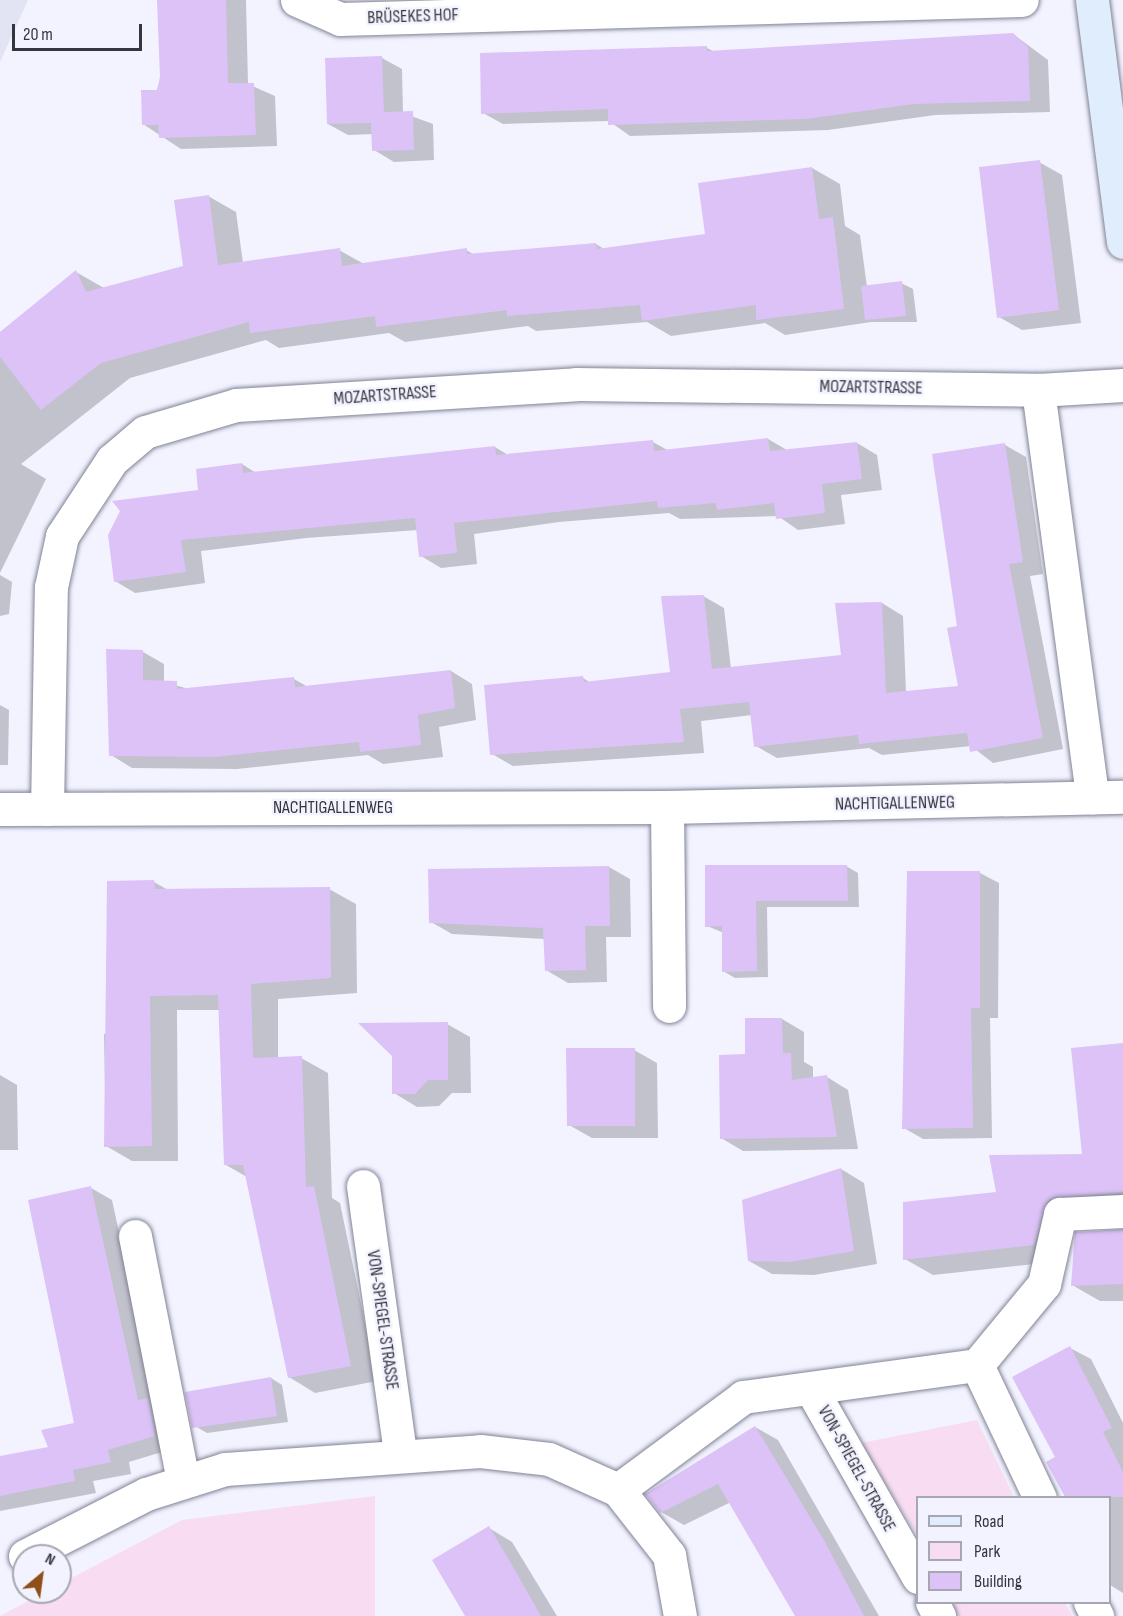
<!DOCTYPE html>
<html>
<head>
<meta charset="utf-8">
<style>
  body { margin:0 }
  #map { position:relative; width:1123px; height:1616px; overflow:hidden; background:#f2f3ff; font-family:"Sofia Sans Condensed",sans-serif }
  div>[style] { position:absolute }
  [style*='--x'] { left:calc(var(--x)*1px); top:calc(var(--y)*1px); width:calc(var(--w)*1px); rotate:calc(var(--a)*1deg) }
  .built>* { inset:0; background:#e2e4f3 }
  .green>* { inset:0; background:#f8dcf2 }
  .shadow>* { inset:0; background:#0003 }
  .building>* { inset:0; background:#dcc2f7 }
  .roads { filter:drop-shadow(0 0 2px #818394) drop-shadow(0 0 2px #818394) }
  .minor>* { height:33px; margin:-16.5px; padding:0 16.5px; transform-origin:16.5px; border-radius:16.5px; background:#fff }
  .secondary>* { height:33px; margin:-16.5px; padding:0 16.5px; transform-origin:16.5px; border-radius:16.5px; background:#dfedfc }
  span { translate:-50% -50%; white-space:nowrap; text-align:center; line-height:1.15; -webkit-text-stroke:5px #f2f3ff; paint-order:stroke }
  .street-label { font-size:18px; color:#35363d }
  .legend { position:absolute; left:916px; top:1496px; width:195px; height:108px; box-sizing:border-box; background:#f2f3ff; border:2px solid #a6a7b1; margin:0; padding:8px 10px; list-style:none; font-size:18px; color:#35363d }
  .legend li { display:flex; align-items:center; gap:12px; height:30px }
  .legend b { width:30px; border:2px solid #a6a7b1 }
  .north { position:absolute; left:12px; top:1544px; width:60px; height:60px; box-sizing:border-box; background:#f2f3ff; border:2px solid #a6a7b1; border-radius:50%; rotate:29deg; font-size:16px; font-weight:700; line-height:24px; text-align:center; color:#35363d }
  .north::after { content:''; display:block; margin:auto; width:21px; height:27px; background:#8f4f19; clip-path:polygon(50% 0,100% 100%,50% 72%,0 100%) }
  .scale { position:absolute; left:12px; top:24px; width:130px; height:27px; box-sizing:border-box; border:3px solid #35363d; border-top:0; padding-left:8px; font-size:18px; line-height:21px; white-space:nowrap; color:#35363d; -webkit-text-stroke:4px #f2f3ff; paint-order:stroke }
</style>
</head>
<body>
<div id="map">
  <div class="built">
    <i style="clip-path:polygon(0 0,28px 0,0 62px)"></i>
  </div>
  <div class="green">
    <i style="clip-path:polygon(977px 1420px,1014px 1497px,918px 1498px,917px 1535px,861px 1443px)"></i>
    <i style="clip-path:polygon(375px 1496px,375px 1616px,0 1616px,45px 1592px,60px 1592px,60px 1584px,182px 1520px)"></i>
    <i style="clip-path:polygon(952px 1603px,1065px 1603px,1072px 1616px,958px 1616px)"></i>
  </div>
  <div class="shadow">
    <i style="clip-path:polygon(159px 0,246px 0,248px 84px,275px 96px,277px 146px,181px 149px,143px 124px,162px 77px)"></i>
    <i style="clip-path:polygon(1013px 34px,1048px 60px,1050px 112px,935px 115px,828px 130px,630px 136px,609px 121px,503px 124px,483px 113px,707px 48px,715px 52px)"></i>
    <i style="clip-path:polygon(382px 58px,402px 69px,403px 113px,433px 124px,434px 160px,394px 162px,374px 150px,373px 134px,348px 135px,328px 124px,326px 59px)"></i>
    <i style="clip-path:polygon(1039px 162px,1062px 175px,1081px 323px,1022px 330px,999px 317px)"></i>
    <i style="clip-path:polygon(812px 168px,840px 184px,845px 226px,860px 235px,867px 287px,901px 283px,913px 289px,917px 322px,871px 322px,785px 335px,765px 323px,671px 336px,647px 322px,536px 331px,528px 326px,405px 342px,389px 333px,279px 348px,266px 340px,130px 378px,21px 464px,46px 479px,0 573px,0 334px,76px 272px,104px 288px,184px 267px,208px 196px,236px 212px,243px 263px,339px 250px,364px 264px,466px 250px,475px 255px,596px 244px,604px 249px,707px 235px)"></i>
    <i style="clip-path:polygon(768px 439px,787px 450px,857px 443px,877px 455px,882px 490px,841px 495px,845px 524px,798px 530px,778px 516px,680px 519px,669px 513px,559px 522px,474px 534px,477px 564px,441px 568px,421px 556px,418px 530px,306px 538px,201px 551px,205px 583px,135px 593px,115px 581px,200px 491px,242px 464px,256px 473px,495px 447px,508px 455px,653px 442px,669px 451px)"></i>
    <i style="clip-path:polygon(1005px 445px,1026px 457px,1043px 574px,1030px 576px,1063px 749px,993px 763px,971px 746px,882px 755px,869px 748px,777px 758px,756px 746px,752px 715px,701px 721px,704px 753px,513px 766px,492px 754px,583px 678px,591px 683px,672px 673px,703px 596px,724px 608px,731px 669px,842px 657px,882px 603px,903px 616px,906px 693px,960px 688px,959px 627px)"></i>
    <i style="clip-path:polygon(0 575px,12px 582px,9px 614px,0 616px)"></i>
    <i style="clip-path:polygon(143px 652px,164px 664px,164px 682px,189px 689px,294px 679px,308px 687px,451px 671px,472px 684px,476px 720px,439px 727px,443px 757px,383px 764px,368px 755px,237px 769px,132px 768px,111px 755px)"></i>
    <i style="clip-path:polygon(0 705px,9px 710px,8px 765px,0 765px)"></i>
    <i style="clip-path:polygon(846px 866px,858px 873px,859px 907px,767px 907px,768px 977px,735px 978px,723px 971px,724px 933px,707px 926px,707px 867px)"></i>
    <i style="clip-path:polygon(609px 867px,630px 879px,631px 937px,606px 937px,607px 982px,568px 983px,546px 970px,545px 939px,452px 934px,431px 922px,430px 870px)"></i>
    <i style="clip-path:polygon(980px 873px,999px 883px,998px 1018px,990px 1018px,992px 1138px,923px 1139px,904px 1128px)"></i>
    <i style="clip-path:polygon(154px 882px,168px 890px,329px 889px,356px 904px,357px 993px,278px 999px,278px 1059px,301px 1058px,328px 1073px,332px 1198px,340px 1203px,377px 1381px,315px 1393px,289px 1377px,247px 1177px,226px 1165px,220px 1010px,177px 1010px,178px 1161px,132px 1161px,106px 1146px,104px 1034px,111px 1034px)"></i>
    <i style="clip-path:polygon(782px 1019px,804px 1032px,804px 1062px,813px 1067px,813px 1079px,827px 1077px,848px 1090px,858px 1149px,743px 1151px,721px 1138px,746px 1056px)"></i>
    <i style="clip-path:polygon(447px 1024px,470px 1037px,471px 1093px,452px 1093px,439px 1106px,417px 1107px,394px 1093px)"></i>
    <i style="clip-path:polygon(1123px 1044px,1123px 1212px,1077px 1215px,1062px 1261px,933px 1275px,905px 1259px,998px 1193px,1084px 1156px)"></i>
    <i style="clip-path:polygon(634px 1050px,657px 1063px,658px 1138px,592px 1138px,569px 1125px)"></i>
    <i style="clip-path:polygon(0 1075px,17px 1085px,18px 1150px,0 1150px)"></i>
    <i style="clip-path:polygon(841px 1169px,864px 1183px,877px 1264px,814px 1275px,772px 1274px,749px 1261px)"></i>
    <i style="clip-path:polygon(91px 1188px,112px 1200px,157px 1406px,175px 1448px,129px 1462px,131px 1474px,93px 1481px,96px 1493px,0 1511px,0 1458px,50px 1449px,76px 1424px)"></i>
    <i style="clip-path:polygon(1123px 1229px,1123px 1301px,1100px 1301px,1072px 1285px,1077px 1233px)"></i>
    <i style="clip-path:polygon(1070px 1348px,1091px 1359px,1123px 1423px,1123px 1593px,1110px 1585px,1110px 1498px,1066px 1498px,1048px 1462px,1057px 1457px)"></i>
    <i style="clip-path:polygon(271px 1378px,282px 1385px,288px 1422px,207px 1433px,195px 1426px)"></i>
    <i style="clip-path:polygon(755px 1427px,778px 1440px,879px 1616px,801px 1616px,731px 1502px,684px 1525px,661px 1512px)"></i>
    <i style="clip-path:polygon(489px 1528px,512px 1542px,557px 1616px,467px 1616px)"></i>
  </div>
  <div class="building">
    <i style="clip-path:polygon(157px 0,226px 0,228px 83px,254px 83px,256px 135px,159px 138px,158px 125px,142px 125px,141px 90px,157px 90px,160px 77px)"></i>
    <i style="clip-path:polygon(1013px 33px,1028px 47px,1030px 101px,914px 104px,806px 119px,608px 125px,608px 109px,481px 114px,480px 53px,707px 46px,707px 51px)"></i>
    <i style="clip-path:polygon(382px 56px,384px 112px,413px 111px,414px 150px,372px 151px,371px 123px,327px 124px,325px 58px)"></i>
    <i style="clip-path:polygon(1040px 160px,1059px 310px,997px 318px,979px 167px)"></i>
    <i style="clip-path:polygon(812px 167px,819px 219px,833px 217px,844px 309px,756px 320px,756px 305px,642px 321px,640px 305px,507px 316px,507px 310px,376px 327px,375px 316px,250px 333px,249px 322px,101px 363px,41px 410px,0 357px,0 332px,76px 270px,86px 292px,183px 266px,174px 200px,209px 195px,218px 265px,340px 248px,342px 266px,467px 248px,467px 254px,596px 243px,597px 249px,705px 234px,698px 183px)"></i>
    <i style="clip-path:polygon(902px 281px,906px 316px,865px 320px,861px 286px)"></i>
    <i style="clip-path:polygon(768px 438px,770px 451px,857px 442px,862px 479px,822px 484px,825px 513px,776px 519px,774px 503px,717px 510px,716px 503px,658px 508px,657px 501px,454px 523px,457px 553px,419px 557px,415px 518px,181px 540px,186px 572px,114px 582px,108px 535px,120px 511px,112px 501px,198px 490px,196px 469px,242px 463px,243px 473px,495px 446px,496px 455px,653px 440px,654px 451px)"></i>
    <i style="clip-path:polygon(1005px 443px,1023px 562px,1009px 564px,1043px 738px,970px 752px,967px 733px,859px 744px,858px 735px,754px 747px,749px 702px,680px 709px,684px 742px,490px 755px,484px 685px,583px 676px,584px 682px,670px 672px,661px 596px,704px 595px,712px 669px,841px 655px,835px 603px,882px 602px,886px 693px,958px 686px,947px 628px,957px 626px,932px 454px)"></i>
    <i style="clip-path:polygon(106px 649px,143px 650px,143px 680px,177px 681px,177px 689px,294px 677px,295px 687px,451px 670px,455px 708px,418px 715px,421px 745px,360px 752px,359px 742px,214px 757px,109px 756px)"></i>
    <i style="clip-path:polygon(705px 865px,847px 865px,848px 901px,756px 901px,757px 971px,722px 972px,722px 926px,705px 927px)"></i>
    <i style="clip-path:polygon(609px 866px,610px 926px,585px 926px,586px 970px,545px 971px,543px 928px,429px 923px,428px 869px)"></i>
    <i style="clip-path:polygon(907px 871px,980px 871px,980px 1008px,971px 1008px,973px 1128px,902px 1129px)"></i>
    <i style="clip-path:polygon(154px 880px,155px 889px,330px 887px,331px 978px,251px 984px,253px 1058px,302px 1056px,306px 1187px,314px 1186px,351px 1366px,288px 1378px,243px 1165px,224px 1165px,218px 995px,150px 996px,152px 1146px,104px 1147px,107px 881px)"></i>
    <i style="clip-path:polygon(745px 1018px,782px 1018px,783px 1053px,791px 1053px,792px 1080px,827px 1075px,837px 1137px,720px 1139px,719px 1055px,745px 1054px)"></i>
    <i style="clip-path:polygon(448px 1022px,448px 1080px,428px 1080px,415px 1094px,392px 1094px,392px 1056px,358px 1023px)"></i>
    <i style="clip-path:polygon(1123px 1043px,1123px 1192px,1049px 1199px,1034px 1245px,903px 1260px,903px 1202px,996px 1192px,989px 1155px,1082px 1154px,1071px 1048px)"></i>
    <i style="clip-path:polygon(566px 1048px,635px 1048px,635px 1126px,567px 1126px)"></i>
    <i style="clip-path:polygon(841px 1168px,854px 1251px,790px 1262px,748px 1261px,742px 1200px)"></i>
    <i style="clip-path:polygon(91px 1186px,138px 1400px,148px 1398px,155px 1436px,108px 1450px,111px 1462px,73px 1470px,75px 1481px,0 1496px,0 1456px,48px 1447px,41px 1430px,74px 1423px,28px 1200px)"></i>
    <i style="clip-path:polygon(1123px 1230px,1123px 1284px,1071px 1286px,1075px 1232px)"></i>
    <i style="clip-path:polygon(1070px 1346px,1112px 1428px,1103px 1432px,1123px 1472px,1123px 1497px,1065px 1497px,1046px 1462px,1055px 1457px,1012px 1377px)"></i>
    <i style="clip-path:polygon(271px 1377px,277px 1416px,192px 1428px,185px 1392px)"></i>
    <i style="clip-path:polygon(755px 1426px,825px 1542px,864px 1616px,795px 1616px,718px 1484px,660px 1513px,645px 1494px)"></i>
    <i style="clip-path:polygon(489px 1526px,516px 1572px,541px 1616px,465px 1616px,458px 1604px,432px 1560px)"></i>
  </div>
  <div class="roads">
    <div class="minor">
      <i style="--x:297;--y:0;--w:47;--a:23.8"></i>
      <i style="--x:340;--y:19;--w:682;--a:-1.6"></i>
      <i style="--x:1038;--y:390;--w:411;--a:82.4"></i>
      <i style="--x:667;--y:807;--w:199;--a:89.4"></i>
      <i style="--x:0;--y:809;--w:667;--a:-0.17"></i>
      <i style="--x:667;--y:807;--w:456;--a:-1.3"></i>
      <i style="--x:47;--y:809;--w:222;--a:-89"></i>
      <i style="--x:51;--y:587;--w:52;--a:-77.8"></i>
      <i style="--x:62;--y:536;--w:91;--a:-56.7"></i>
      <i style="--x:112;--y:460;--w:43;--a:-40.3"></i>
      <i style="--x:145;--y:432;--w:95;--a:-16.5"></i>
      <i style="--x:236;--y:405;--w:341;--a:-3.5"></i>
      <i style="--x:576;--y:384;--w:462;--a:0.7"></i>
      <i style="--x:1038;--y:390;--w:85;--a:-3.4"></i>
      <i style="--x:363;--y:1186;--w:270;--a:82.1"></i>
      <i style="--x:135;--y:1236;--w:250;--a:78.9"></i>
      <i style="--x:977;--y:1365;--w:147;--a:64.7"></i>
      <i style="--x:813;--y:1392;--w:213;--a:60.4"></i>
      <i style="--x:618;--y:1490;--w:156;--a:-36.6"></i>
      <i style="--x:743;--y:1397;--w:236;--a:-7.8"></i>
      <i style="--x:977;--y:1365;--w:105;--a:-50.4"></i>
      <i style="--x:1044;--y:1284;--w:72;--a:-77.1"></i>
      <i style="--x:1060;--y:1214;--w:63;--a:-2.7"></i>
      <i style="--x:25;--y:1556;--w:136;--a:-27.1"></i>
      <i style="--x:146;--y:1494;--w:83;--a:-17.6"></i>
      <i style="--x:225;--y:1469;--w:256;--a:-4"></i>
      <i style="--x:480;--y:1451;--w:69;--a:6.6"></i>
      <i style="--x:549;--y:1459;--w:76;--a:24.2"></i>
      <i style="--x:618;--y:1490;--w:83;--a:51.9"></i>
      <i style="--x:669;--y:1555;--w:62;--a:79.8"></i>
      <i style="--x:932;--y:1602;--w:16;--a:63"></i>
      <i style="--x:1090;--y:1602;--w:16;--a:63"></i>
    </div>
    <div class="secondary">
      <i style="--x:1092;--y:0;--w:244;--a:82.7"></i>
    </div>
  </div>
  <div class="street-label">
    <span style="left:413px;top:17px;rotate:-2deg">BRÜSEKES HOF</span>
    <span style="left:871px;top:388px;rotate:1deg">MOZARTSTRASSE</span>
    <span style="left:385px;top:396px;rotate:-4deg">MOZARTSTRASSE</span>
    <span style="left:895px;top:804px;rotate:-1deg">NACHTIGALLENWEG</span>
    <span style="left:333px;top:808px">NACHTIGALLENWEG</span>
    <span style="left:382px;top:1320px;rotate:82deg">VON-SPIEGEL-STRASSE</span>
    <span style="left:856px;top:1469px;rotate:61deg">VON-SPIEGEL-STRASSE</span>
  </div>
  <ul class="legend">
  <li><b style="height:8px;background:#dfedfc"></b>Road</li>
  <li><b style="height:16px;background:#f8dcf2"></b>Park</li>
  <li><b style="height:16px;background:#dcc2f7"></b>Building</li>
  </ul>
  <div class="north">N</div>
  <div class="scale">20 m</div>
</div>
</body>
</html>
